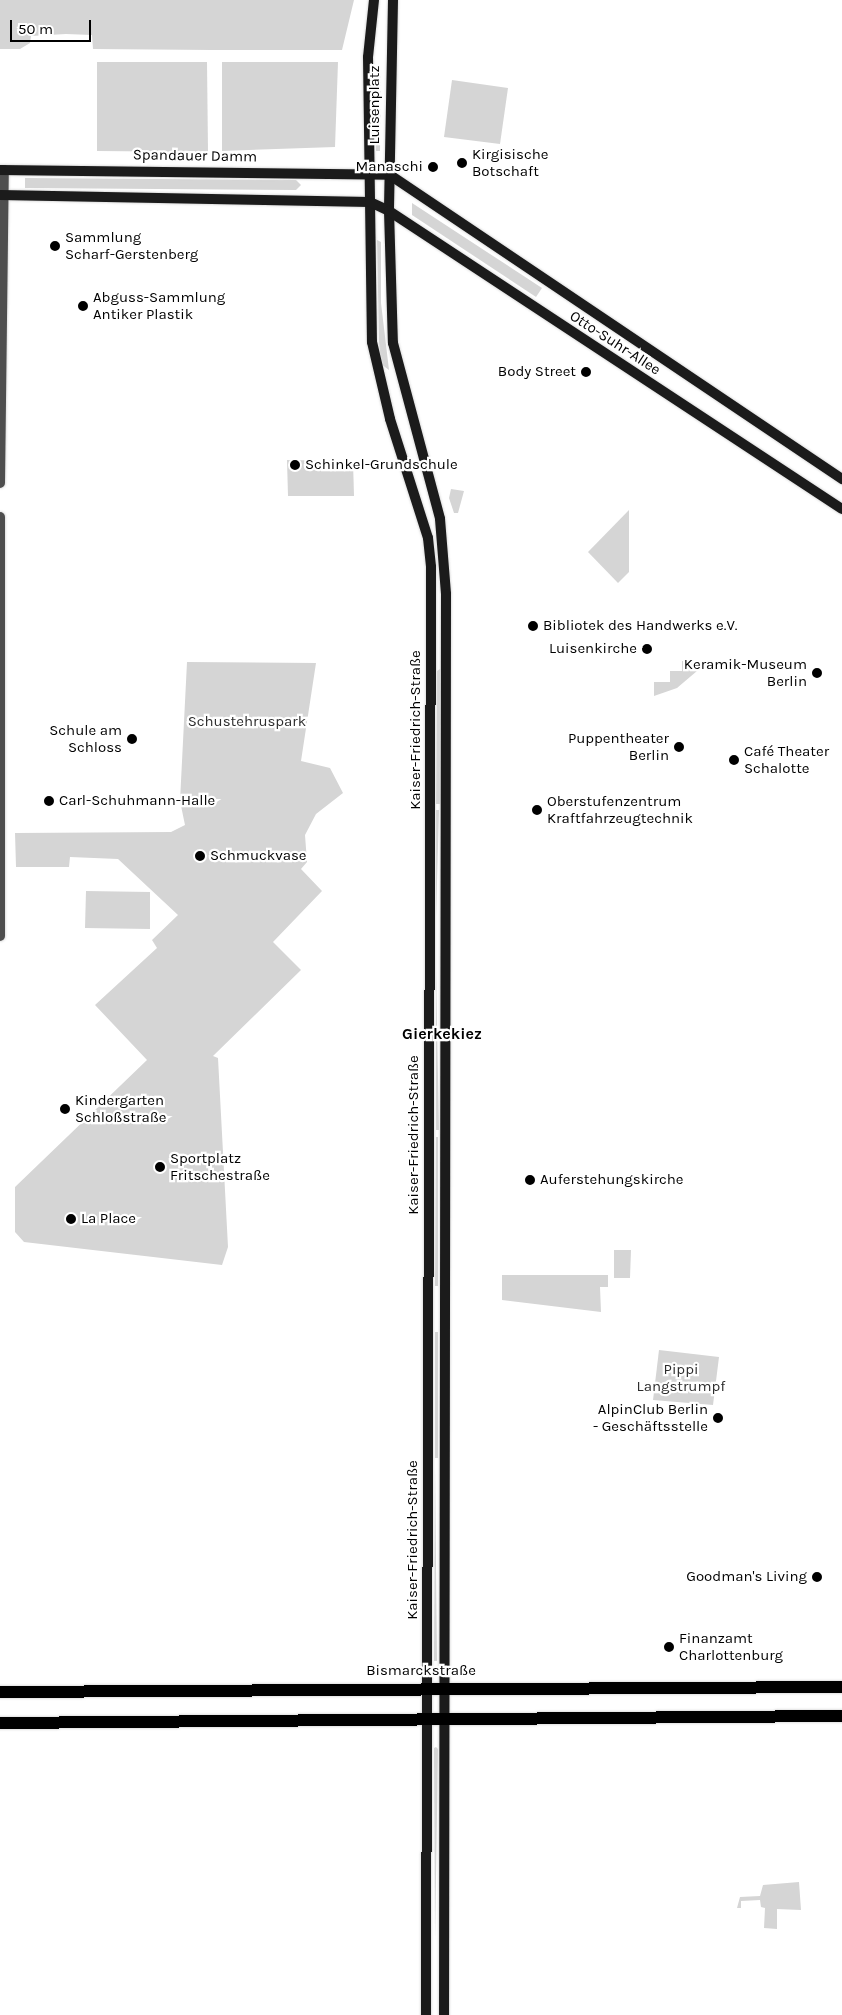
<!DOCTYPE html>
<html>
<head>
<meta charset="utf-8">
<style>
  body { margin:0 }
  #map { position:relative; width:842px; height:2015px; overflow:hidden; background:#fff; font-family:Karla,sans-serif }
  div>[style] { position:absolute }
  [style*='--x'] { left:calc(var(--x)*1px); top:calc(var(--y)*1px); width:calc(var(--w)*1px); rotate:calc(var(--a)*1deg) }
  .green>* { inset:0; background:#d5d5d5 }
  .roads { filter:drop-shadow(0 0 1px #dbdbdb) drop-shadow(0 0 1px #dbdbdb) }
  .tertiary>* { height:10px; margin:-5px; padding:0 5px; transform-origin:5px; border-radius:5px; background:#4e4e4e }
  .secondary>* { height:10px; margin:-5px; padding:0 5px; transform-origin:5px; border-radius:5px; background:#1b1b1b }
  .primary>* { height:12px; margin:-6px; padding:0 6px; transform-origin:6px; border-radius:6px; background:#000 }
  .dots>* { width:14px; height:14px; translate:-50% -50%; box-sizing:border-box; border:2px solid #fff; border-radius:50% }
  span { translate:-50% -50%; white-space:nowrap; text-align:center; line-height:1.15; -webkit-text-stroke:4.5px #fff; paint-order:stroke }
  .street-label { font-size:15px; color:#000 }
  .poi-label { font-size:15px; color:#000 }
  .left { translate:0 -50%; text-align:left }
  .right { translate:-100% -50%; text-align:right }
  .park-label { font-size:15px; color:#2c2c2c }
  .neighbourhood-label { font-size:16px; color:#000; font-weight:700 }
  .scale { position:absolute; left:10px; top:20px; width:81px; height:22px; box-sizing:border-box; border:2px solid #000; border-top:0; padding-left:6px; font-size:15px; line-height:18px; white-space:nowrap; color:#000; -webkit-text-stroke:4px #fff; paint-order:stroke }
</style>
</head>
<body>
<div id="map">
  <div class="green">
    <i style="clip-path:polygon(0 0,354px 0,342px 50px,212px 50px,93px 49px,92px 35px,66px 34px,31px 36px,30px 43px,20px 49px,0 49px)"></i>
    <i style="clip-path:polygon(97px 62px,207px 62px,208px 152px,97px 151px)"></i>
    <i style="clip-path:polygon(222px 62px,338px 62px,335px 147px,222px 151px)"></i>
    <i style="clip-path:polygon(377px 65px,381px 65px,380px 151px,376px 151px)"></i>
    <i style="clip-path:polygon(452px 80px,508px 88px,500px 144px,444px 137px)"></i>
    <i style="clip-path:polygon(25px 178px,296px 180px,301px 185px,296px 190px,25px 188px)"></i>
    <i style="clip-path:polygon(412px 203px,542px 288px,536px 297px,412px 215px)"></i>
    <i style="clip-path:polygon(377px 240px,381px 242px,381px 303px,389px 370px,381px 364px,379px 342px)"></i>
    <i style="clip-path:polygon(287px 460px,353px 461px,354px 496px,288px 496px)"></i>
    <i style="clip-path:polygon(451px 489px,464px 491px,458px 513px,454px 513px,449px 498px)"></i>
    <i style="clip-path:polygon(629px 510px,629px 572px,618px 583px,588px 552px)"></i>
    <i style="clip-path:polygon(682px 661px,700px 661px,697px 671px,677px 688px,654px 696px,654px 682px,670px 682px,670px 671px,682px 671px)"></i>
    <i style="clip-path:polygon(187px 662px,316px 663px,301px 761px,330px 768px,343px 793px,316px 814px,305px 835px,307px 862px,301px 869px,322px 891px,273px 942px,301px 970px,213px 1056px,218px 1058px,228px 1247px,222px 1265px,24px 1242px,15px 1232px,15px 1187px,147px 1060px,95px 1005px,157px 948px,152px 940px,178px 915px,118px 859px,70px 857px,69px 867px,16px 867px,15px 833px,171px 832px,185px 825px,180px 801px)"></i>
    <i style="clip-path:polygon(440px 669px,440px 804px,436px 804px,437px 671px)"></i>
    <i style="clip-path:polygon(436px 810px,439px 810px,436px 917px)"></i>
    <i style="clip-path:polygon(86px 891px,150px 892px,150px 929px,85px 928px)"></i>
    <i style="clip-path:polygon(436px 971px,439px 1130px,436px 1130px)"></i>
    <i style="clip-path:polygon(436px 1137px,438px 1137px,438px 1286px,435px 1286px)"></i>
    <i style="clip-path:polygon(614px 1250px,631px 1250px,630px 1278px,614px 1278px)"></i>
    <i style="clip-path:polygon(502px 1275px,608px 1275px,608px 1287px,600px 1287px,601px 1312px,502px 1300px)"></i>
    <i style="clip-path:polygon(435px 1332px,438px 1332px,438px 1458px,435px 1458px)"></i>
    <i style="clip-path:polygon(659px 1350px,719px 1357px,713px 1405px,653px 1400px)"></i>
    <i style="clip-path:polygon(435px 1465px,437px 1661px,434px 1661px)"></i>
    <i style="clip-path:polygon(436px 1747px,438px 1749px,435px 1941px,434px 1748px)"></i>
    <i style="clip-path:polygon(799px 1882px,801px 1910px,777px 1909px,777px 1929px,764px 1928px,765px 1908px,761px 1907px,760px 1900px,741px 1901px,741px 1908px,737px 1908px,740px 1897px,760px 1896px,763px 1885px)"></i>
  </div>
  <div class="roads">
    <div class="tertiary">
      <i style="--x:0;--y:483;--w:313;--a:-89.3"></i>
      <i style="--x:0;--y:517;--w:419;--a:90"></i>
    </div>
    <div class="secondary">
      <i style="--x:374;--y:0;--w:57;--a:96"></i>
      <i style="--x:368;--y:57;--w:285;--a:89.2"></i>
      <i style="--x:372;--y:342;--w:79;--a:76.8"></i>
      <i style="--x:390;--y:419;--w:125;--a:72.3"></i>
      <i style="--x:428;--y:538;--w:29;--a:84"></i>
      <i style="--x:431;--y:567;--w:1448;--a:90.2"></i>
      <i style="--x:393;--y:0;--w:211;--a:91.1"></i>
      <i style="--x:389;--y:211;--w:132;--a:88.3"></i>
      <i style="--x:393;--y:343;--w:182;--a:75"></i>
      <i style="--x:440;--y:519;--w:75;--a:85.4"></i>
      <i style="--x:446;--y:594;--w:1421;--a:90.08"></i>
      <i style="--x:0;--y:170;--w:390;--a:0.7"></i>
      <i style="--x:390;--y:175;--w:545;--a:33.92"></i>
      <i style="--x:0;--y:195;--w:370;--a:1.1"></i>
      <i style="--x:370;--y:202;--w:21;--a:25"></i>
      <i style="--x:389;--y:211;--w:542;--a:33.34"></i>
    </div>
    <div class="primary">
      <i style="--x:0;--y:1692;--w:842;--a:-0.34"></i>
      <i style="--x:0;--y:1723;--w:842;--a:-0.48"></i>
    </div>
  </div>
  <div class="dots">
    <i style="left:462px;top:163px;background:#000"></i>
    <i style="left:433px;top:167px;background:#000"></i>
    <i style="left:55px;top:246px;background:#000"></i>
    <i style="left:83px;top:306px;background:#000"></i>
    <i style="left:586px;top:372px;background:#000"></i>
    <i style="left:295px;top:465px;background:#000"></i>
    <i style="left:533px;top:626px;background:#000"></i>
    <i style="left:647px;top:649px;background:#000"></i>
    <i style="left:817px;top:673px;background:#000"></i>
    <i style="left:132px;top:739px;background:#000"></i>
    <i style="left:679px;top:747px;background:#000"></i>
    <i style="left:734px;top:760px;background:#000"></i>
    <i style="left:49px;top:801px;background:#000"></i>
    <i style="left:537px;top:810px;background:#000"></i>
    <i style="left:200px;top:856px;background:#000"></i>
    <i style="left:65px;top:1109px;background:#000"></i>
    <i style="left:160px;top:1167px;background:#000"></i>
    <i style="left:530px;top:1180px;background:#000"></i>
    <i style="left:71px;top:1219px;background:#000"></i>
    <i style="left:718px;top:1418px;background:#000"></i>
    <i style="left:817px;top:1577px;background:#000"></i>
    <i style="left:669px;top:1647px;background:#000"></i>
  </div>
  <div class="street-label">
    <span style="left:375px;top:105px;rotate:-90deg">Luisenplatz</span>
    <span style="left:195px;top:156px;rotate:1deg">Spandauer Damm</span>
    <span style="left:615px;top:343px;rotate:33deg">Otto-Suhr-Allee</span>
    <span style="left:416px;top:730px;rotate:-90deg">Kaiser-Friedrich-Straße</span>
    <span style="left:414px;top:1135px;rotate:-90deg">Kaiser-Friedrich-Straße</span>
    <span style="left:413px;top:1540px;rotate:-90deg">Kaiser-Friedrich-Straße</span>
    <span style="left:421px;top:1671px">Bismarckstraße</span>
  </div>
  <div class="poi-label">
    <span class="left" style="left:472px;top:163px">Kirgisische<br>Botschaft</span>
    <span class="right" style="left:423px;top:167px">Manaschi</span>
    <span class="left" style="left:65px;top:246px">Sammlung<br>Scharf-Gerstenberg</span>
    <span class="left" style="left:93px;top:306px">Abguss-Sammlung<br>Antiker Plastik</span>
    <span class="right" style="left:576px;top:372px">Body Street</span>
    <span class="left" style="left:305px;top:465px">Schinkel-Grundschule</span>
    <span class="left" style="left:543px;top:626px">Bibliotek des Handwerks e.V.</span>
    <span class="right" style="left:637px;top:649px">Luisenkirche</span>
    <span class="right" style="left:807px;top:673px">Keramik-Museum<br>Berlin</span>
    <span class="right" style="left:122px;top:739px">Schule am<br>Schloss</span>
    <span class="right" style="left:669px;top:747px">Puppentheater<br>Berlin</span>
    <span class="left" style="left:744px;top:760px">Café Theater<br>Schalotte</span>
    <span class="left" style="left:59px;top:801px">Carl-Schuhmann-Halle</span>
    <span class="left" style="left:547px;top:810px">Oberstufenzentrum<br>Kraftfahrzeugtechnik</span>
    <span class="left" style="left:210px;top:856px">Schmuckvase</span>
    <span class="left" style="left:75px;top:1109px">Kindergarten<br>Schloßstraße</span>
    <span class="left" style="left:170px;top:1167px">Sportplatz<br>Fritschestraße</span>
    <span class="left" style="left:540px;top:1180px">Auferstehungskirche</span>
    <span class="left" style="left:81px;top:1219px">La Place</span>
    <span class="right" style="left:708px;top:1418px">AlpinClub Berlin<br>- Geschäftsstelle</span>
    <span class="right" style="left:807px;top:1577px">Goodman's Living</span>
    <span class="left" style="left:679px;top:1647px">Finanzamt<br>Charlottenburg</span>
  </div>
  <div class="park-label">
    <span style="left:247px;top:722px">Schustehruspark</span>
    <span style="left:681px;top:1378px">Pippi<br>Langstrumpf</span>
  </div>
  <div class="neighbourhood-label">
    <span style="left:442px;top:1034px">Gierkekiez</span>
  </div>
  <div class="scale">50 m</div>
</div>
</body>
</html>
